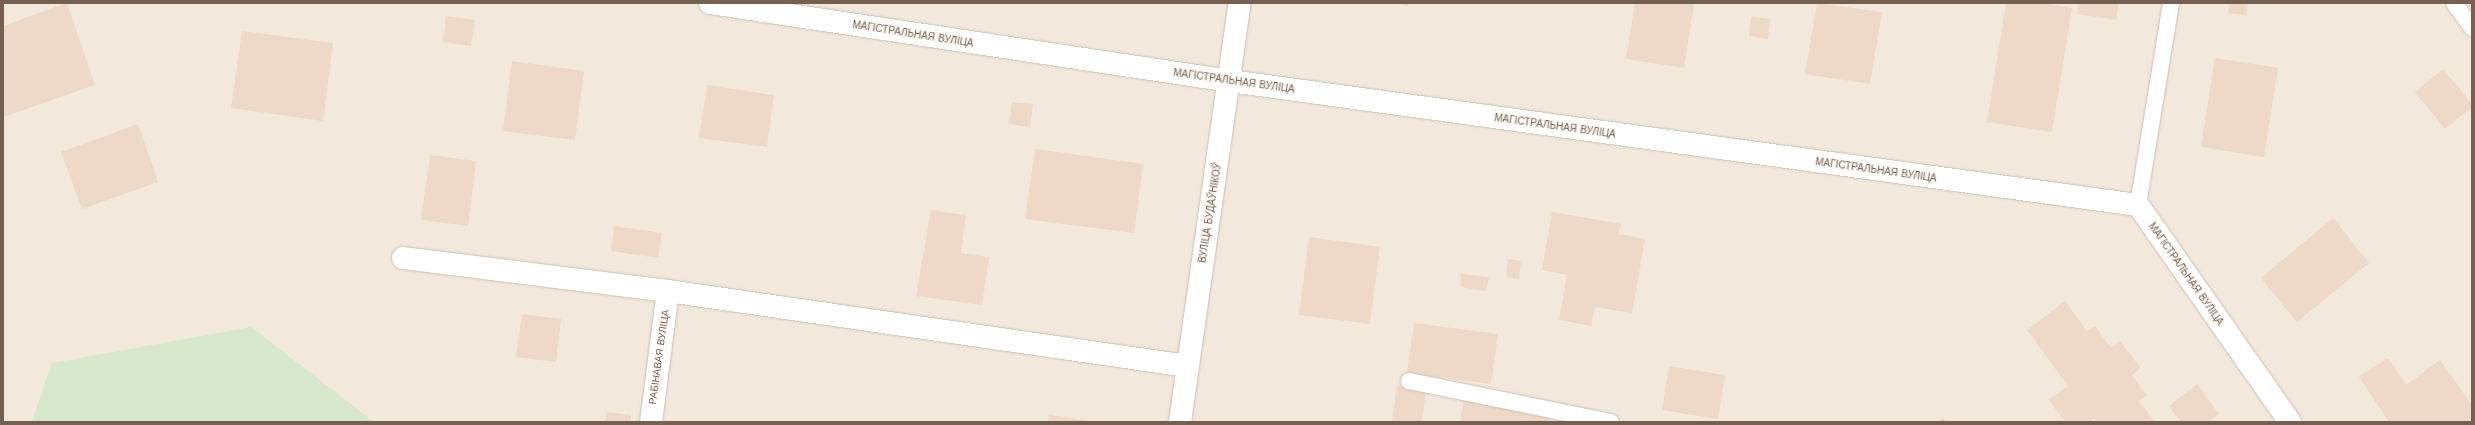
<!DOCTYPE html>
<html>
<head>
<meta charset="utf-8">
<style>
  body { margin:0 }
  #map { position:relative; width:2475px; height:425px; overflow:hidden; background:#fbf6ed; font-family:"Work Sans",sans-serif }
  div>[style] { position:absolute }
  [style*='--x'] { left:calc(var(--x)*1px); top:calc(var(--y)*1px); width:calc(var(--w)*1px); rotate:calc(var(--a)*1deg) }
  .residential>* { inset:0; background:#f2e9dc }
  .green>* { inset:0; background:#d7e8cc }
  .building>* { inset:0; background:#eed8c7 }
  .roads { filter:drop-shadow(0 0 1px #cdbfb3) drop-shadow(0 0 1px #cdbfb3) }
  .service>* { height:16px; margin:-8px; padding:0 8px; transform-origin:8px; border-radius:8px; background:#fff }
  .minor>* { height:22px; margin:-11px; padding:0 11px; transform-origin:11px; border-radius:11px; background:#fff }
  span { translate:-50% -50%; white-space:nowrap; text-align:center; line-height:1.15; -webkit-text-stroke:3px #fefaf4; paint-order:stroke }
  .street-label { font-size:10px; color:#755f51 }
  .frame { position:absolute; inset:0; border:4px solid #755f51; pointer-events:none }
</style>
</head>
<body>
<div id="map">
  <div class="residential">
    <i style="clip-path:polygon(3px 3px,2472px 3px,2472px 422px,3px 422px)"></i>
  </div>
  <div class="green">
    <i style="clip-path:polygon(251px 327px,374px 422px,32px 422px,52px 363px)"></i>
  </div>
  <div class="building">
    <i style="clip-path:polygon(67px 3px,95px 85px,3px 117px,3px 26px)"></i>
    <i style="clip-path:polygon(1394px 3px,1409px 3px,1408px 6px)"></i>
    <i style="clip-path:polygon(1635px 3px,1694px 3px,1684px 68px,1626px 59px)"></i>
    <i style="clip-path:polygon(1817px 3px,1882px 12px,1870px 84px,1805px 74px)"></i>
    <i style="clip-path:polygon(2006px 3px,2041px 3px,2072px 8px,2052px 132px,1987px 122px)"></i>
    <i style="clip-path:polygon(2079px 3px,2119px 3px,2116px 20px,2078px 14px)"></i>
    <i style="clip-path:polygon(2230px 3px,2248px 3px,2246px 15px,2228px 13px)"></i>
    <i style="clip-path:polygon(446px 16px,475px 20px,471px 46px,443px 42px)"></i>
    <i style="clip-path:polygon(1751px 17px,1770px 19px,1768px 39px,1749px 36px)"></i>
    <i style="clip-path:polygon(242px 31px,333px 43px,323px 121px,231px 108px)"></i>
    <i style="clip-path:polygon(2215px 58px,2278px 68px,2264px 157px,2201px 147px)"></i>
    <i style="clip-path:polygon(512px 61px,584px 71px,575px 140px,503px 131px)"></i>
    <i style="clip-path:polygon(2443px 69px,2472px 104px,2472px 107px,2445px 129px,2415px 92px)"></i>
    <i style="clip-path:polygon(707px 85px,774px 95px,767px 147px,699px 138px)"></i>
    <i style="clip-path:polygon(1012px 102px,1033px 104px,1030px 127px,1009px 124px)"></i>
    <i style="clip-path:polygon(138px 124px,158px 182px,82px 209px,61px 152px)"></i>
    <i style="clip-path:polygon(1035px 149px,1143px 164px,1134px 233px,1025px 219px)"></i>
    <i style="clip-path:polygon(430px 155px,476px 161px,468px 226px,421px 220px)"></i>
    <i style="clip-path:polygon(931px 210px,966px 215px,961px 253px,989px 257px,982px 305px,916px 296px)"></i>
    <i style="clip-path:polygon(1552px 212px,1621px 224px,1619px 234px,1645px 239px,1632px 313px,1595px 307px,1591px 326px,1559px 320px,1567px 275px,1542px 270px)"></i>
    <i style="clip-path:polygon(2333px 218px,2369px 263px,2297px 322px,2261px 278px)"></i>
    <i style="clip-path:polygon(614px 226px,662px 233px,658px 258px,611px 251px)"></i>
    <i style="clip-path:polygon(1309px 237px,1380px 247px,1370px 324px,1299px 315px)"></i>
    <i style="clip-path:polygon(1508px 259px,1521px 261px,1519px 279px,1506px 277px)"></i>
    <i style="clip-path:polygon(1461px 274px,1489px 277px,1486px 291px,1460px 287px)"></i>
    <i style="clip-path:polygon(2065px 301px,2087px 331px,2095px 326px,2111px 348px,2120px 341px,2141px 368px,2132px 375px,2147px 396px,2139px 401px,2155px 422px,2096px 422px,2093px 419px,2090px 422px,2065px 422px,2049px 400px,2068px 386px,2027px 330px)"></i>
    <i style="clip-path:polygon(522px 314px,561px 319px,556px 362px,516px 357px)"></i>
    <i style="clip-path:polygon(1414px 323px,1498px 334px,1491px 384px,1407px 373px)"></i>
    <i style="clip-path:polygon(2388px 358px,2406px 385px,2440px 360px,2472px 405px,2472px 421px,2389px 422px,2359px 377px)"></i>
    <i style="clip-path:polygon(1669px 366px,1725px 375px,1718px 419px,1662px 410px)"></i>
    <i style="clip-path:polygon(2197px 384px,2219px 414px,2208px 422px,2181px 422px,2169px 406px)"></i>
    <i style="clip-path:polygon(1397px 386px,1426px 390px,1422px 422px,1392px 422px)"></i>
    <i style="clip-path:polygon(1464px 398px,1550px 414px,1549px 422px,1460px 422px)"></i>
    <i style="clip-path:polygon(607px 412px,631px 415px,631px 422px,605px 422px)"></i>
    <i style="clip-path:polygon(1049px 415px,1091px 421px,1090px 422px,1048px 422px)"></i>
    <i style="clip-path:polygon(1943px 418px,1946px 422px,1938px 422px)"></i>
  </div>
  <div class="roads">
    <div class="service">
      <i style="--x:2454;--y:3;--w:31;--a:54"></i>
      <i style="--x:2138;--y:205;--w:205;--a:-80.7"></i>
      <i style="--x:1409;--y:381;--w:206;--a:11.5"></i>
    </div>
    <div class="minor">
      <i style="--x:710;--y:3;--w:526;--a:8.53"></i>
      <i style="--x:1230;--y:81;--w:916;--a:7.78"></i>
      <i style="--x:2138;--y:205;--w:265;--a:55"></i>
      <i style="--x:403;--y:258;--w:267;--a:7.1"></i>
      <i style="--x:668;--y:291;--w:524;--a:8.22"></i>
      <i style="--x:651;--y:422;--w:132;--a:-82.6"></i>
      <i style="--x:1180;--y:422;--w:423;--a:-81.9"></i>
    </div>
  </div>
  <div class="street-label">
    <span style="left:913px;top:34px;rotate:9deg">МАГІСТРАЛЬНАЯ ВУЛІЦА</span>
    <span style="left:1234px;top:81px;rotate:8deg">МАГІСТРАЛЬНАЯ ВУЛІЦА</span>
    <span style="left:1555px;top:126px;rotate:8deg">МАГІСТРАЛЬНАЯ ВУЛІЦА</span>
    <span style="left:1876px;top:170px;rotate:8deg">МАГІСТРАЛЬНАЯ ВУЛІЦА</span>
    <span style="left:1210px;top:213px;rotate:-81deg">ВУЛІЦА БУДАЎНІКОЎ</span>
    <span style="left:2186px;top:274px;rotate:55deg">МАГІСТРАЛЬНАЯ ВУЛІЦА</span>
    <span style="left:659px;top:357px;rotate:-82deg">РАБІНАВАЯ ВУЛІЦА</span>
  </div>
  <div class="frame"></div>
</div>
</body>
</html>
